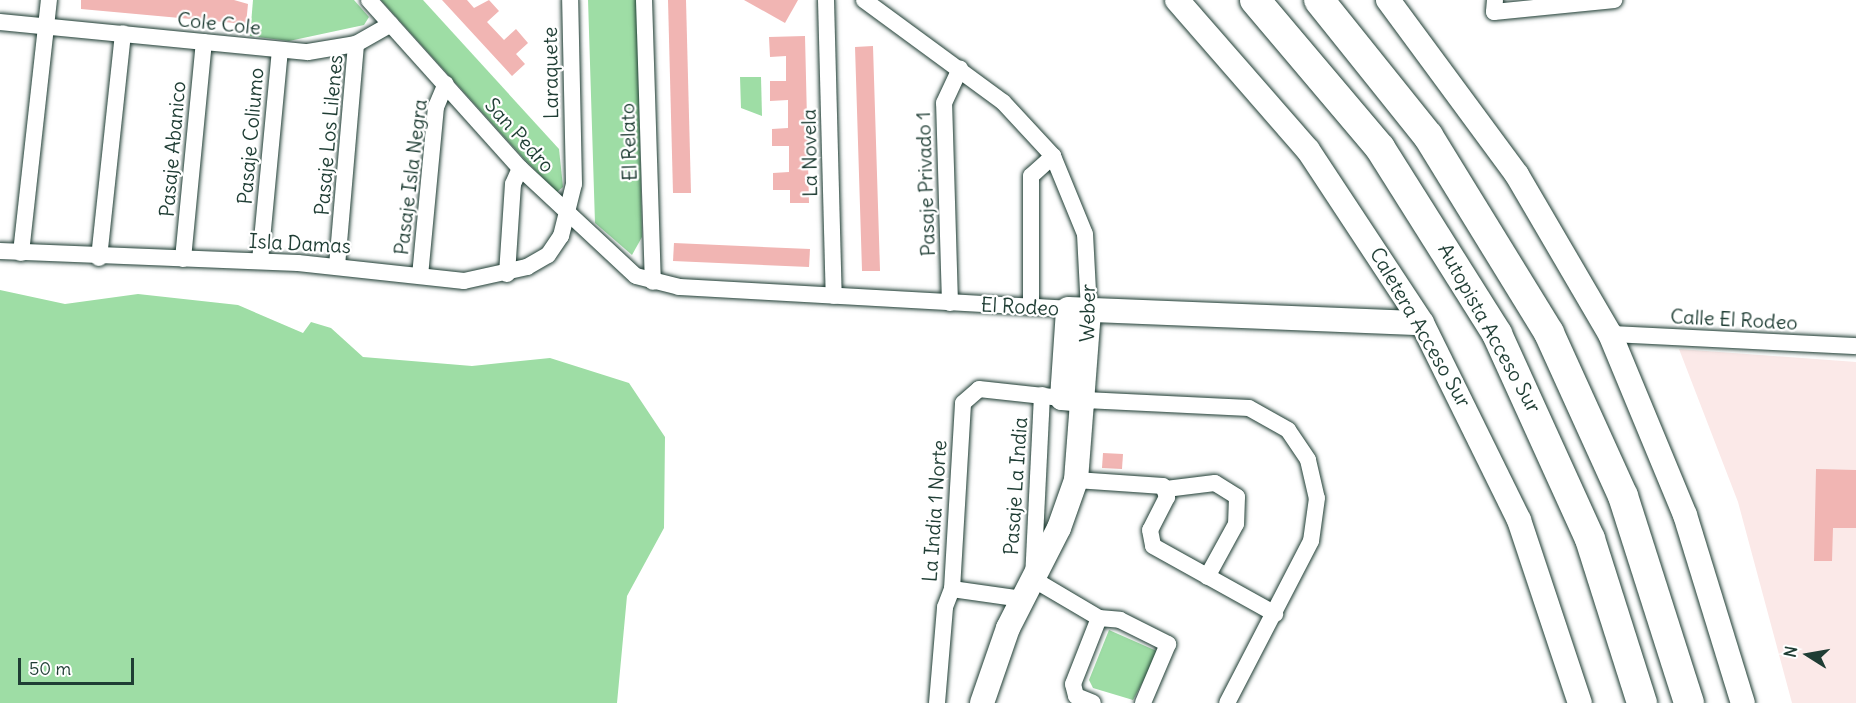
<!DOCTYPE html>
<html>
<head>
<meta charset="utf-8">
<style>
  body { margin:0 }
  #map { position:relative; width:1856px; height:703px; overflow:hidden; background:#fff; font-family:Delius,sans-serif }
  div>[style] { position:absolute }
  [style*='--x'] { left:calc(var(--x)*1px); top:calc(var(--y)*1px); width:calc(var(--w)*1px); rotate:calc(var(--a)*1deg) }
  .built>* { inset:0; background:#fbe9e8 }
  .green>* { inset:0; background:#9edda5 }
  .building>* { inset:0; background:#f1b5b3 }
  .roads { filter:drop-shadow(0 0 2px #1f3d34) drop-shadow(0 0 2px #1f3d34) }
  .street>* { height:16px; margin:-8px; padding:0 8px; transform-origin:8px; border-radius:8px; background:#fff }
  .secondary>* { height:24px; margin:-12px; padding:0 12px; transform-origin:12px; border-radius:12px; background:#fff }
  .highway>* { height:30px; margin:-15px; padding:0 15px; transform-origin:15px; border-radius:15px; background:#fff }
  span { translate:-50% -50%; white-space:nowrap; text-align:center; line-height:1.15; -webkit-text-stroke:4.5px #fff; paint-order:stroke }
  .street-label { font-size:20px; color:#1f3d34 }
  .north { position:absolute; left:1778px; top:625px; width:60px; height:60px; -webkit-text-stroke:4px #fff; paint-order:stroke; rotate:281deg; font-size:16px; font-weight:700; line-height:24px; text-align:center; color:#1f3d34 }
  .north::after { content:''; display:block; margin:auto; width:21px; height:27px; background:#1f3d34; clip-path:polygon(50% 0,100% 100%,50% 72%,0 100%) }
  .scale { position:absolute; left:18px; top:658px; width:116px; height:27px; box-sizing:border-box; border:3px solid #1f3d34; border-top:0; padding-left:8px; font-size:18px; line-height:21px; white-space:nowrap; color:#1f3d34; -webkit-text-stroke:4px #fff; paint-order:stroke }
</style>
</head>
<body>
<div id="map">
  <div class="built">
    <i style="clip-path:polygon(1679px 349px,1856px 362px,1856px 703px,1792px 703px,1738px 502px)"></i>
  </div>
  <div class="green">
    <i style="clip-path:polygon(253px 0,354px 0,369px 17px,364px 25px,289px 41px,250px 36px)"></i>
    <i style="clip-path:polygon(381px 0,423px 0,559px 149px,563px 187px,557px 192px,526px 161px)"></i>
    <i style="clip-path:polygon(588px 0,637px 0,642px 237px,632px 255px,595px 223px)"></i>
    <i style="clip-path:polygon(740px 77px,761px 77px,762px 116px,741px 108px)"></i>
    <i style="clip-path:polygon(0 290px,65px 304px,138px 294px,238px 305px,303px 333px,311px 322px,331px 328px,363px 357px,472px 366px,550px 358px,629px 383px,665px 437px,664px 528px,627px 596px,617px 703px,0 703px)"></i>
    <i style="clip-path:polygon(1109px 630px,1159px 652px,1133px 700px,1093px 688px,1089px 680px)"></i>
  </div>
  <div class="building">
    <i style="clip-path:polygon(81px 0,234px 0,248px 4px,246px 24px,81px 9px)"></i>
    <i style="clip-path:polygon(442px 0,467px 0,474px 8px,489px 0,499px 11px,487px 22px,504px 40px,516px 29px,528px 43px,516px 54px,525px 64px,512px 76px)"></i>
    <i style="clip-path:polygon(668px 0,686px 0,691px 193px,673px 193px)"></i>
    <i style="clip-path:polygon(744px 0,798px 0,785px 23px)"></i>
    <i style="clip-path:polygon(805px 36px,809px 203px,790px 203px,790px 190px,773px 190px,773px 173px,789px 172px,789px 146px,772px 146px,772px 129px,788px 128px,788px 100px,770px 101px,770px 81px,786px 81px,786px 56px,770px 57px,769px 37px)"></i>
    <i style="clip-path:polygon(873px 46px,880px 271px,862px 271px,855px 47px)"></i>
    <i style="clip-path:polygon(674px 243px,810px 249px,809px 267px,673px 261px)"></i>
    <i style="clip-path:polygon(1103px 453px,1123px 454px,1122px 469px,1102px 468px)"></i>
    <i style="clip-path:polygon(1816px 469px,1856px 470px,1856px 528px,1833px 528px,1832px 561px,1814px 561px)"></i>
  </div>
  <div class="roads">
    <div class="street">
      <i style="--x:369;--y:0;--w:226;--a:48.1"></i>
      <i style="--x:520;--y:168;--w:158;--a:43"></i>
      <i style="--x:636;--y:276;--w:44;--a:14.3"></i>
      <i style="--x:679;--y:287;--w:390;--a:3.2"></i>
      <i style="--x:644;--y:0;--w:282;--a:88.2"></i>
      <i style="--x:826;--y:0;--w:296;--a:88.5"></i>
      <i style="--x:864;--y:0;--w:172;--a:36.3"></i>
      <i style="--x:1003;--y:102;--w:74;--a:47.2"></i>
      <i style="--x:1053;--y:156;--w:84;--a:67.7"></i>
      <i style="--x:1085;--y:234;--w:76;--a:87"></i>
      <i style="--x:1495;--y:0;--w:12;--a:95"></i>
      <i style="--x:1494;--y:12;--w:121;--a:-5.7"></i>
      <i style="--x:0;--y:22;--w:309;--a:5.6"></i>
      <i style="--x:308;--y:52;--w:49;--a:-9.5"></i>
      <i style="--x:356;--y:44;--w:40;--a:-29.7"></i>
      <i style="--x:0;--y:251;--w:298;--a:2.3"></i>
      <i style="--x:298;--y:263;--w:167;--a:6.2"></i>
      <i style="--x:464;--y:281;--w:65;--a:-12.5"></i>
      <i style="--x:527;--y:267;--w:24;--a:-30"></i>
      <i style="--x:548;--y:255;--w:23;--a:-56"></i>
      <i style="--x:561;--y:236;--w:54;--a:-76"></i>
      <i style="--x:574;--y:184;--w:184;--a:-91.2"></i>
      <i style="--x:21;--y:253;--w:255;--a:-83.7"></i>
      <i style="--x:99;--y:258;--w:226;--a:-83.9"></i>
      <i style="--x:183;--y:259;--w:218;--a:-84.5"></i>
      <i style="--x:260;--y:261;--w:211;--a:-84.6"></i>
      <i style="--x:337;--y:266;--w:223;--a:-85.1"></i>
      <i style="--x:507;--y:274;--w:90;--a:-86.2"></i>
      <i style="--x:513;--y:184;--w:17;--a:-66"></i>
      <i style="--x:420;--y:276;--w:170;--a:-84.6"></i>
      <i style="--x:436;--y:107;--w:25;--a:-67"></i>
      <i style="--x:950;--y:303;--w:200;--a:-91.7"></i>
      <i style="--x:944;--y:103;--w:38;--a:-65"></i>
      <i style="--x:1031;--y:307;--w:131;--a:-90"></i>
      <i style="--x:1031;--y:176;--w:30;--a:-42"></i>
      <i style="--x:1610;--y:334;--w:246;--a:2.8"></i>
      <i style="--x:1042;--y:395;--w:184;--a:92.8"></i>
      <i style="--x:1033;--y:579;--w:77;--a:30.6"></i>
      <i style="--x:1099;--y:618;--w:71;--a:111.5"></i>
      <i style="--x:1073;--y:684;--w:12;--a:76"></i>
      <i style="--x:1076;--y:696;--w:18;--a:22"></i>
      <i style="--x:1085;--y:400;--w:164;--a:2.8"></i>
      <i style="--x:1249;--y:408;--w:45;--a:29.4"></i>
      <i style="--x:1288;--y:430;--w:36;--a:56"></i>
      <i style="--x:1308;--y:460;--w:39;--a:77"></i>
      <i style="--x:1317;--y:498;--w:43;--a:97.9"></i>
      <i style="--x:1311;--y:541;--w:182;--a:117.4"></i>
      <i style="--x:1076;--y:480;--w:87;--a:3.9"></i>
      <i style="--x:1163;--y:486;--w:12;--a:70"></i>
      <i style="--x:1167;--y:497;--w:37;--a:117"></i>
      <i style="--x:1150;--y:530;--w:16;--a:79"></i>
      <i style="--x:1153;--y:546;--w:140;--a:29.1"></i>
      <i style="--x:1166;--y:489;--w:49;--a:-7"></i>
      <i style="--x:1215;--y:483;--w:26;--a:32"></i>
      <i style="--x:1237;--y:497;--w:27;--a:92"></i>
      <i style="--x:1236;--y:524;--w:60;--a:118.7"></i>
      <i style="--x:952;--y:589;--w:71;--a:8.1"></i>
      <i style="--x:1099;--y:618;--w:21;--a:5"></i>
      <i style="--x:1120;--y:620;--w:54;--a:26.6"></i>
      <i style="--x:1168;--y:644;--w:64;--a:113"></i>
      <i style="--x:937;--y:703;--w:96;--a:-85.2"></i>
      <i style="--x:945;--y:607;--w:19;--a:-69"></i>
      <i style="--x:952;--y:589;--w:186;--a:-86.6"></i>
      <i style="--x:963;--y:403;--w:21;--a:-41"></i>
      <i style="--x:979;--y:389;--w:83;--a:6.2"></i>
    </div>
    <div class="secondary">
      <i style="--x:1177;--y:0;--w:199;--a:48.9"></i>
      <i style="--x:1308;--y:150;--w:207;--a:56.6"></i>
      <i style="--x:1422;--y:323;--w:220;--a:63.8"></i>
      <i style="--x:1519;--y:520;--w:193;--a:71.6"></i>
      <i style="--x:1388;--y:0;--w:217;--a:53.6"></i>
      <i style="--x:1517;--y:175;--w:184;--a:59.7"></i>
      <i style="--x:1610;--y:334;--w:196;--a:67.5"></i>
      <i style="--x:1685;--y:515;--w:197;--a:72.9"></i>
      <i style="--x:1085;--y:400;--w:23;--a:-175"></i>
      <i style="--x:1062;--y:398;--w:89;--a:-86.1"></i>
      <i style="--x:1068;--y:309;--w:354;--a:2.3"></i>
      <i style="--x:982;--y:703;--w:79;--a:-70.9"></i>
      <i style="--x:1008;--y:628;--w:112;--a:-63"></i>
      <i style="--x:1059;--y:528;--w:51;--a:-70.5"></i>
      <i style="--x:1076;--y:480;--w:170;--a:-85.6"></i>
    </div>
    <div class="highway">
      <i style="--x:1255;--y:0;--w:194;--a:49.8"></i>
      <i style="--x:1380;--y:148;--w:220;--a:57.8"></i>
      <i style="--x:1497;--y:334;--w:225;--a:65.6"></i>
      <i style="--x:1590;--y:539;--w:172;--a:72.4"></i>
      <i style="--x:1319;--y:0;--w:174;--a:51.3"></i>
      <i style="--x:1428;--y:136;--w:231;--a:58.4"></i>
      <i style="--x:1549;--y:333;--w:179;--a:65.6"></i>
      <i style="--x:1623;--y:496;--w:217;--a:72.3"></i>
    </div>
  </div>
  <div class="street-label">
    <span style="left:219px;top:23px;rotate:6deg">Cole Cole</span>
    <span style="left:550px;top:73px;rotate:-91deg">Laraquete</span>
    <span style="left:328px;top:135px;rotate:-85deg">Pasaje Los Lilenes</span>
    <span style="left:520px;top:135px;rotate:48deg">San Pedro</span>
    <span style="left:250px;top:136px;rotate:-85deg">Pasaje Coliumo</span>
    <span style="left:628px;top:142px;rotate:-92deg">El Relato</span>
    <span style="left:172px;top:149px;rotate:-85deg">Pasaje Abanico</span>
    <span style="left:809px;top:153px;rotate:-91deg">La Novela</span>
    <span style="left:410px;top:177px;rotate:-83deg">Pasaje Isla Negra</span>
    <span style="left:925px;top:184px;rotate:-92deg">Pasaje Privado 1</span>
    <span style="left:300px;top:243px;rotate:3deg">Isla Damas</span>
    <span style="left:1020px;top:306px;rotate:3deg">El Rodeo</span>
    <span style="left:1087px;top:313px;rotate:-89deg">Weber</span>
    <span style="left:1734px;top:319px;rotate:3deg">Calle El Rodeo</span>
    <span style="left:1421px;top:327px;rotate:60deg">Caletera Acceso Sur</span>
    <span style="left:1490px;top:328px;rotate:61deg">Autopista Acceso Sur</span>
    <span style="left:1015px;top:486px;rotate:-86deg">Pasaje La India</span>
    <span style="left:934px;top:511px;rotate:-86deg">La India 1 Norte</span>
  </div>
  <div class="north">N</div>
  <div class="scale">50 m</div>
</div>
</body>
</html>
